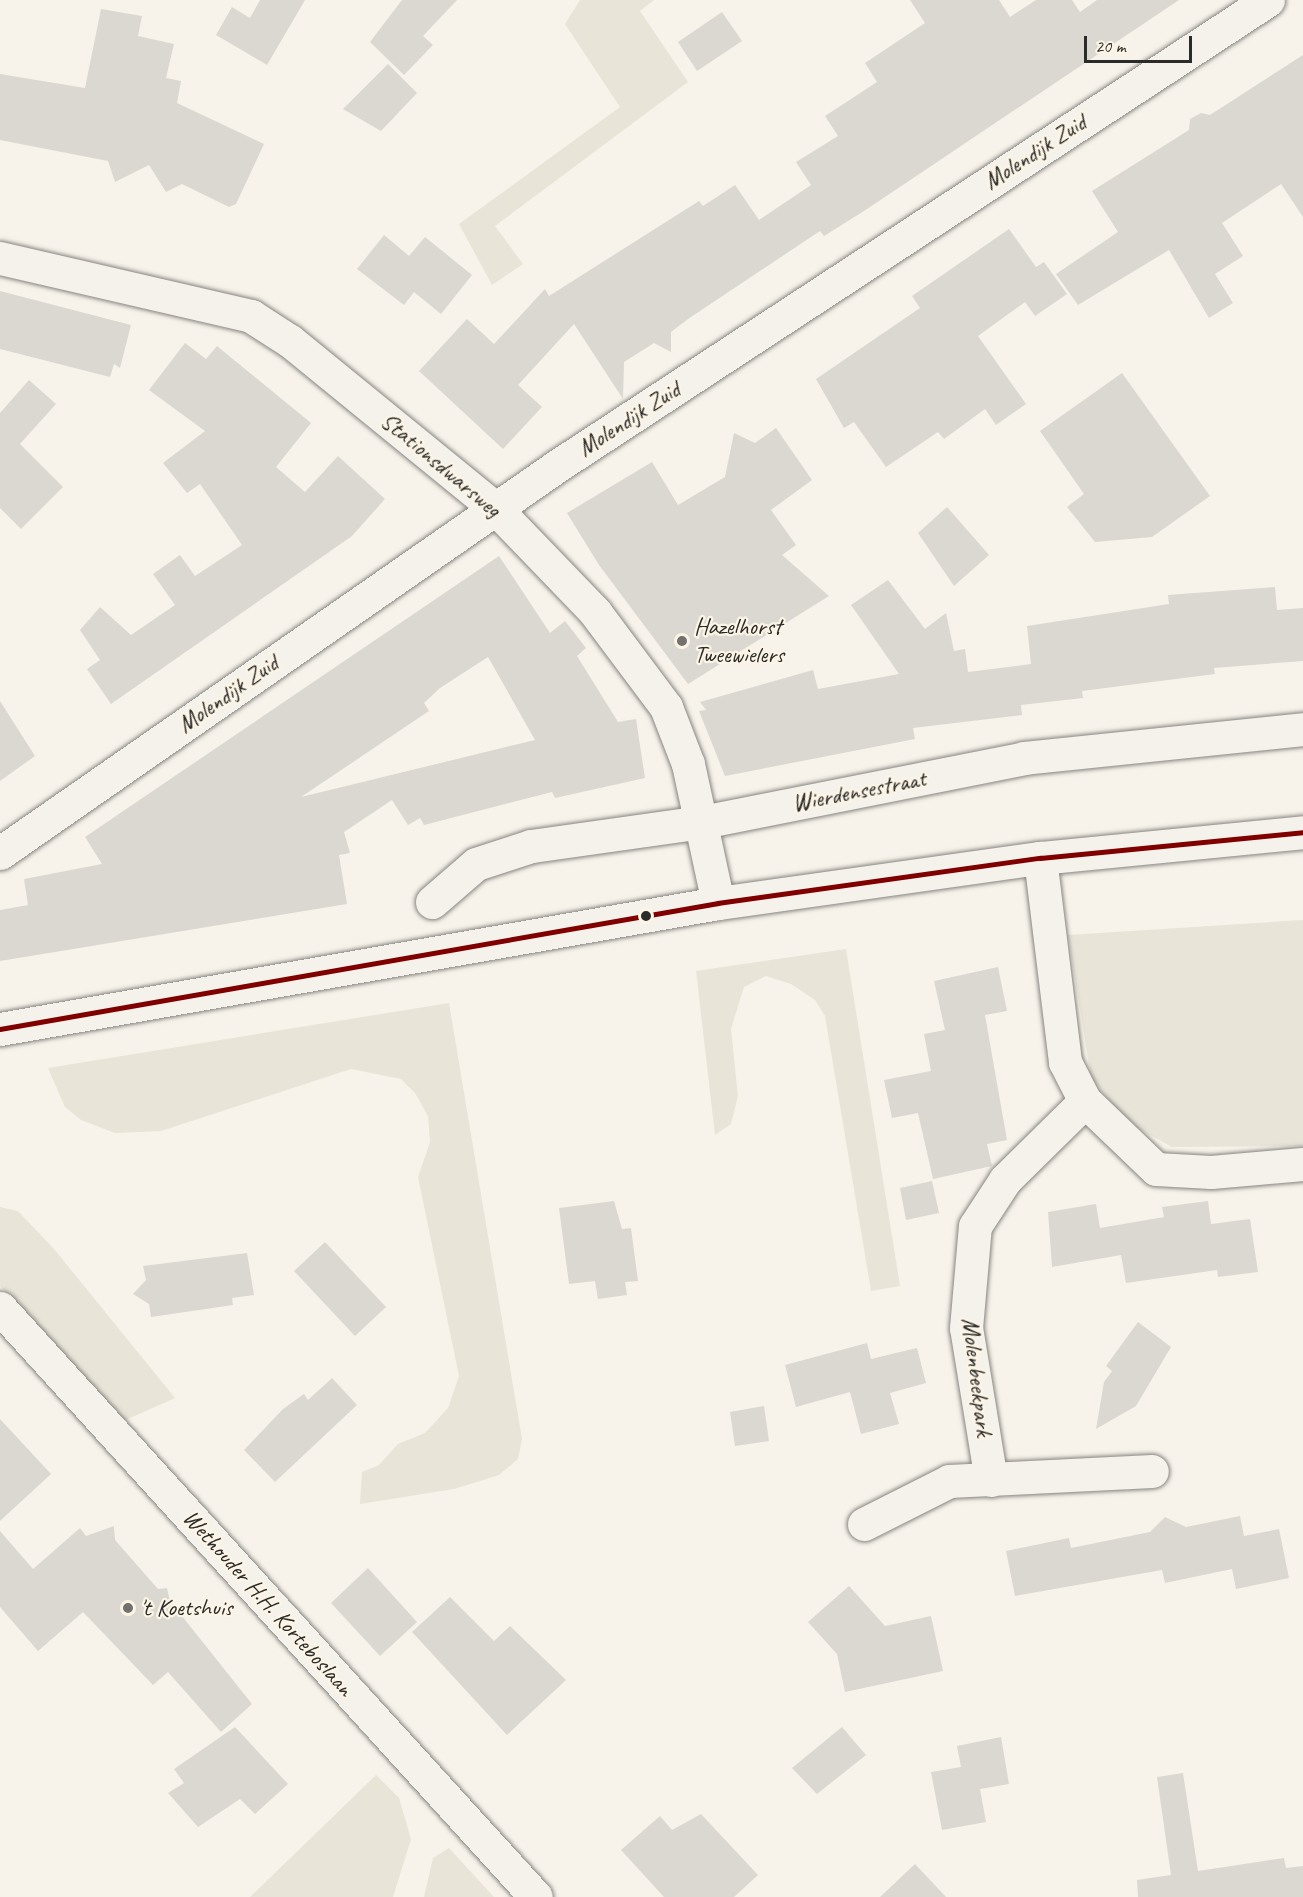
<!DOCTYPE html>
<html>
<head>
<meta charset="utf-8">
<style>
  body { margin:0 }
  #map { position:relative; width:1303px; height:1897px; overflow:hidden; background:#f7f3ea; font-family:Caveat,sans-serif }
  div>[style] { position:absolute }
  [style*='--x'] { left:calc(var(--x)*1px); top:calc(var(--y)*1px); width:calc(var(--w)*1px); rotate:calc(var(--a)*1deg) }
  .green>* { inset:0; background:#e9e4d8 }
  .building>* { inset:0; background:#dad8d1 }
  .roads { filter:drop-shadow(0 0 2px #878581) drop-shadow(0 0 2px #878581) }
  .minor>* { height:33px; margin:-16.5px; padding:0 16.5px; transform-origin:16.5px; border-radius:16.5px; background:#f5f2ec }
  .secondary>* { height:33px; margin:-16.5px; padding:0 16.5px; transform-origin:16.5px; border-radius:16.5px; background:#f5f2ec }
  .bus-1>* { height:4.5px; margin:-2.25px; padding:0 2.25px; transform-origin:2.25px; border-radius:2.25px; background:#800000 }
  .dots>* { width:16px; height:16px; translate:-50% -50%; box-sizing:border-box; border:3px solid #fcf5e5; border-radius:50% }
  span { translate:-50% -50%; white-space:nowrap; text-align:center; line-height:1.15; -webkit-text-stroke:4.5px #fcf5e5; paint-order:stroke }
  .street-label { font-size:24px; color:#2b2b2b }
  .poi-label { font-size:24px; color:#2b2b2b }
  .left { translate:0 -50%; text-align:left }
  .scale { position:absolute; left:1084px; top:36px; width:108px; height:27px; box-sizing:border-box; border:3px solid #2b2b2b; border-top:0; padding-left:8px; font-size:18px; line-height:21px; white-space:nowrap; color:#2b2b2b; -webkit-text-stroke:4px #fcf5e5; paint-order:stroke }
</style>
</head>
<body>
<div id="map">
  <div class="green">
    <i style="clip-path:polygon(580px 0,654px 0,640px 11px,688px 82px,495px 226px,523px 264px,492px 285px,459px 224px,620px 107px,565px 24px)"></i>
    <i style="clip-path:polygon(1303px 920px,1303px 1146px,1172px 1147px,1125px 1121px,1091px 1077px,1068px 935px)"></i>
    <i style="clip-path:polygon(846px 949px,900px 1286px,871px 1291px,825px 1016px,815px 1000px,791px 984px,766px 976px,744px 987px,731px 1029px,738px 1096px,731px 1124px,715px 1135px,696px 971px)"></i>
    <i style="clip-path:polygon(449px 1003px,522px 1439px,518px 1459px,499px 1475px,454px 1489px,360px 1504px,362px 1472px,379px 1465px,398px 1444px,425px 1433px,448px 1408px,459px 1376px,418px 1177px,430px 1142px,428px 1116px,415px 1093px,401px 1079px,351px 1069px,161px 1131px,115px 1133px,81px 1120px,65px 1107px,48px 1068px)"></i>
    <i style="clip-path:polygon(0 1207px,18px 1211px,54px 1249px,175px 1398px,121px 1422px,0 1286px)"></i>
    <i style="clip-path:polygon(376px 1775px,399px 1798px,411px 1839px,393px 1897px,250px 1897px)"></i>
    <i style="clip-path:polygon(449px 1848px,494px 1897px,424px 1897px,433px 1858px)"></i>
  </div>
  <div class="building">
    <i style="clip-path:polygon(260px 0,305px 0,267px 65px,216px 35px,232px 7px,250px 18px)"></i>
    <i style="clip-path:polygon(402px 0,457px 0,423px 36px,433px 45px,404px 75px,370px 42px)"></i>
    <i style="clip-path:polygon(910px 0,999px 0,1010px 17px,1036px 0,1072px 0,1080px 12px,1097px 0,1179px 0,864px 211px,824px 236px,820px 231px,688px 319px,671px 332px,671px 352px,654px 343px,624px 362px,623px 399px,574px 324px,518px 385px,542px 407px,503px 449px,419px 371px,467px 319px,494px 344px,545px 289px,549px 296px,699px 201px,703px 206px,735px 185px,759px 220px,811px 185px,796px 162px,838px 136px,825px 116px,877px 82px,865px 63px,925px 23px)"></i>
    <i style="clip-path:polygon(101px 9px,142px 16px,138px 36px,174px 44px,166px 78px,181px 81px,177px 103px,264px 144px,236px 204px,229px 207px,182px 184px,166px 192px,149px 165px,115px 182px,108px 161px,0 140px,0 74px,85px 88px)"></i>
    <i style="clip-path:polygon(722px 12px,742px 41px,697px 71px,678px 42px)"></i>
    <i style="clip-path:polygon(1303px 55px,1303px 217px,1281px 184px,1222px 223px,1243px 256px,1215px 274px,1233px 303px,1209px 318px,1169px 250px,1078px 305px,1056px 274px,1118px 232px,1092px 191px,1189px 130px,1190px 119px,1201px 113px,1210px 115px)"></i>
    <i style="clip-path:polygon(388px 64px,417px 93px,381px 131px,343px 109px)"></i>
    <i style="clip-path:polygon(1009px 229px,1036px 267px,1044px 262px,1067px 294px,1035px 316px,1025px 302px,978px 336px,1026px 404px,996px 425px,985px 409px,944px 439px,938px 432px,886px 467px,854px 422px,844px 428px,816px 379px,920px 308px,912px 296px)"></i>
    <i style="clip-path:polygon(384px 235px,409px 256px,425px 237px,472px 275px,441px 314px,414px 292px,404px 305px,357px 269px)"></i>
    <i style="clip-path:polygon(0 291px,131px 325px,120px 368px,114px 364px,110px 377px,0 349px)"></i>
    <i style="clip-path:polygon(185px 343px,206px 359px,217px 346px,311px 423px,276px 467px,305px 492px,338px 456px,385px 499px,352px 536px,111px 704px,87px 669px,100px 660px,80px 630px,100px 607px,131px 635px,175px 605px,153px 574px,180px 555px,195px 576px,242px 545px,200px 484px,187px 493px,163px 463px,205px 431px,149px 390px)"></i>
    <i style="clip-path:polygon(1122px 373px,1210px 496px,1152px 537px,1095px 542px,1067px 507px,1084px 494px,1040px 431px)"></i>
    <i style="clip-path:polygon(29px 380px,56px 404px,20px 444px,63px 487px,21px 529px,0 508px,0 413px)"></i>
    <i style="clip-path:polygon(776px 428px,812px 480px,771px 510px,796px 545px,782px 555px,829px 596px,688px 684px,599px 565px,567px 513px,652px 462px,678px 505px,725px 477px,734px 433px,755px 443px)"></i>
    <i style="clip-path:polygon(947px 507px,989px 555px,954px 586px,918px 533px)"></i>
    <i style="clip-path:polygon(evenodd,499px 556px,550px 633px,565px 621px,586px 648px,577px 656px,618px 722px,636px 719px,645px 778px,555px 798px,552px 792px,424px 825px,420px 818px,408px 825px,392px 800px,344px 832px,350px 853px,339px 855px,347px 904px,0 961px,0 910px,28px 905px,24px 879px,102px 864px,85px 837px,499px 556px,488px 657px,535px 740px,301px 797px,429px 711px,424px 703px,440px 688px,488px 657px)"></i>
    <i style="clip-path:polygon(888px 580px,925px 629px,946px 613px,954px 651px,965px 649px,968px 672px,1031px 664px,1027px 626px,1169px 604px,1168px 595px,1275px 587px,1277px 610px,1303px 608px,1303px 661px,1214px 668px,1215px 674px,1082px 691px,1083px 698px,1021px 705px,1022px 715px,913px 728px,915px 739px,725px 776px,699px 711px,706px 710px,700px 702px,813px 670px,818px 689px,899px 674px,851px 605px)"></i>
    <i style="clip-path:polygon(0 701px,35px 756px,0 781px)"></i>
    <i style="clip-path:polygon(998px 967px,1007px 1011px,985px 1015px,1007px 1140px,987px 1144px,992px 1166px,933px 1179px,918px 1113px,892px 1118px,884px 1080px,931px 1071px,924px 1034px,945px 1030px,934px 981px)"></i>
    <i style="clip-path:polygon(932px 1181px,939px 1213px,906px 1220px,900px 1188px)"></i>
    <i style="clip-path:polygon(614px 1201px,622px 1229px,631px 1228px,638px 1281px,625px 1282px,627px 1295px,598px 1299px,595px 1281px,569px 1284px,559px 1208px)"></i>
    <i style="clip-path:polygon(1208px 1201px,1211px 1224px,1250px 1219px,1258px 1272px,1218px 1277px,1217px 1270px,1126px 1283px,1121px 1255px,1052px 1267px,1048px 1212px,1096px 1204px,1100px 1228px,1164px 1217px,1162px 1207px)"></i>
    <i style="clip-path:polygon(325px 1242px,386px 1307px,355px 1336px,294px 1271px)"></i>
    <i style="clip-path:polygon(247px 1253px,254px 1295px,232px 1298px,233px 1305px,151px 1317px,149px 1304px,133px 1294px,146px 1280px,143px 1266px)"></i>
    <i style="clip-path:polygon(1138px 1322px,1171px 1347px,1136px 1406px,1096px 1429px,1104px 1382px,1112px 1371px,1106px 1366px)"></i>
    <i style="clip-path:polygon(867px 1343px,871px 1359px,917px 1348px,926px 1383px,890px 1393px,899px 1424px,861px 1434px,850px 1392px,796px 1407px,785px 1365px)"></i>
    <i style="clip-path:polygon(332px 1378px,357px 1405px,275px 1482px,244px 1450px,283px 1409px,304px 1394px,308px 1400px)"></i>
    <i style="clip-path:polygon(764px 1406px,769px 1441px,735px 1446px,730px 1412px)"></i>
    <i style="clip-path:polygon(0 1419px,51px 1474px,0 1521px)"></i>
    <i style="clip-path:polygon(1240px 1516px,1244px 1536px,1279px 1529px,1289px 1578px,1236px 1589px,1232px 1569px,1165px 1583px,1162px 1570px,1015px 1596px,1006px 1551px,1069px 1538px,1071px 1548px,1150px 1532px,1165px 1517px,1186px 1527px)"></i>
    <i style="clip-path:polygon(114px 1526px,115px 1540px,158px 1589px,167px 1588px,170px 1601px,252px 1704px,221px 1732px,168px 1672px,153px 1685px,83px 1612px,38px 1651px,0 1607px,0 1531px,33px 1569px,80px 1528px,86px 1536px)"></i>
    <i style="clip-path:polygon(368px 1568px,417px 1622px,380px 1656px,331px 1603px)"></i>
    <i style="clip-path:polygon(849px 1586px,885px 1626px,931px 1616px,943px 1671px,845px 1692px,837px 1654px,808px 1622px)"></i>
    <i style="clip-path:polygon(450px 1597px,494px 1641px,510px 1626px,566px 1680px,507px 1735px,412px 1632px)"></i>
    <i style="clip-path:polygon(235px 1727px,288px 1784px,255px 1814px,240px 1799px,198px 1827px,168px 1793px,184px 1783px,174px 1769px)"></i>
    <i style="clip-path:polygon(842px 1727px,866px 1755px,817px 1794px,792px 1768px)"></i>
    <i style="clip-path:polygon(1001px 1737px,1009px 1784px,980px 1789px,986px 1822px,942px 1830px,931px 1772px,961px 1767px,957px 1746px)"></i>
    <i style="clip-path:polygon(1183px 1773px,1198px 1871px,1284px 1858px,1286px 1868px,1303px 1866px,1303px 1897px,1138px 1897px,1137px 1880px,1171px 1875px,1157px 1777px)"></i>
    <i style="clip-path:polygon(701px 1814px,758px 1875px,734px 1897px,664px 1897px,621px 1850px,660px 1816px,672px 1830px)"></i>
    <i style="clip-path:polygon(915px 1864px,946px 1897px,880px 1897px)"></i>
  </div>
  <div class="roads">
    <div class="minor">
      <i style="--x:0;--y:258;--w:258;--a:13"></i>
      <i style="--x:251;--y:316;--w:46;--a:32.7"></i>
      <i style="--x:290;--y:341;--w:266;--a:39.2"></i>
      <i style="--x:496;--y:509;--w:143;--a:46.1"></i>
      <i style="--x:595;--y:612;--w:119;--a:53.2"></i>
      <i style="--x:666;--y:707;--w:61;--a:68.9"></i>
      <i style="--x:688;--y:764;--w:142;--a:77.8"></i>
      <i style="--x:0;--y:853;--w:678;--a:-34.79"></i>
      <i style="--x:557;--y:466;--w:850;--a:-33.24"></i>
      <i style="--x:1040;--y:858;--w:206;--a:83"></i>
      <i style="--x:1065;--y:1062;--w:44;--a:62.9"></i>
      <i style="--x:1085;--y:1101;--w:98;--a:43.8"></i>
      <i style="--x:1156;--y:1169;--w:55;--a:3.1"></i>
      <i style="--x:1211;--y:1172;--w:92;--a:-5"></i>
      <i style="--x:432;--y:902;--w:58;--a:-40.8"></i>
      <i style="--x:476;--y:864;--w:58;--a:-18.1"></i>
      <i style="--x:531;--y:846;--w:173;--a:-8"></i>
      <i style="--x:702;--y:822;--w:328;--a:-11.2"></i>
      <i style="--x:1024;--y:758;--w:281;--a:-5.9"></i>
      <i style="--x:0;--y:1308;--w:796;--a:47.7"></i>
      <i style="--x:991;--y:1480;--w:154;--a:-99.3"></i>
      <i style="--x:966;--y:1328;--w:102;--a:-85"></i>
      <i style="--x:975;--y:1226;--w:55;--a:-56.9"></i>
      <i style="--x:1005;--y:1180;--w:112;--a:-44.6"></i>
      <i style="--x:864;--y:1524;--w:95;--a:-26.8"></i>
      <i style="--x:949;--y:1481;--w:203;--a:-2.8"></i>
    </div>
    <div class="secondary">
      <i style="--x:0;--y:1029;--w:729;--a:-9.95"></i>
      <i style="--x:718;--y:903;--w:325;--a:-8"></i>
      <i style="--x:1040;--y:858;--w:264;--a:-5.6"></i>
    </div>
  </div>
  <div class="bus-1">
    <i style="--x:0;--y:1029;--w:729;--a:-9.95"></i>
    <i style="--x:718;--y:903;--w:325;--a:-8"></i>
    <i style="--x:1040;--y:858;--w:264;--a:-5.6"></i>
  </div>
  <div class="dots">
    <i style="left:682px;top:641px;background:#72716e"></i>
    <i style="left:646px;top:916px;background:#2b2b2b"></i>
    <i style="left:128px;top:1608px;background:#72716e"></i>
  </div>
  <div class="street-label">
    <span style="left:1035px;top:152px;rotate:-33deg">Molendijk Zuid</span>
    <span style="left:629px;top:419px;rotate:-33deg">Molendijk Zuid</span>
    <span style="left:441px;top:465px;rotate:40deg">Stationsdwarsweg</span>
    <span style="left:228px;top:694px;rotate:-35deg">Molendijk Zuid</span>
    <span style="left:859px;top:791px;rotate:-11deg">Wierdensestraat</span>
    <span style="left:977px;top:1377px;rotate:83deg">Molenbeekpark</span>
    <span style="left:268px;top:1603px;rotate:48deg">Wethouder H.H. Korteboslaan</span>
  </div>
  <div class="poi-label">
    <span class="left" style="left:694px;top:641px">Hazelhorst<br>Tweewielers</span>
    <span class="left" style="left:140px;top:1608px">'t Koetshuis</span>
  </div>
  <div class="scale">20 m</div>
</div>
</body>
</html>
